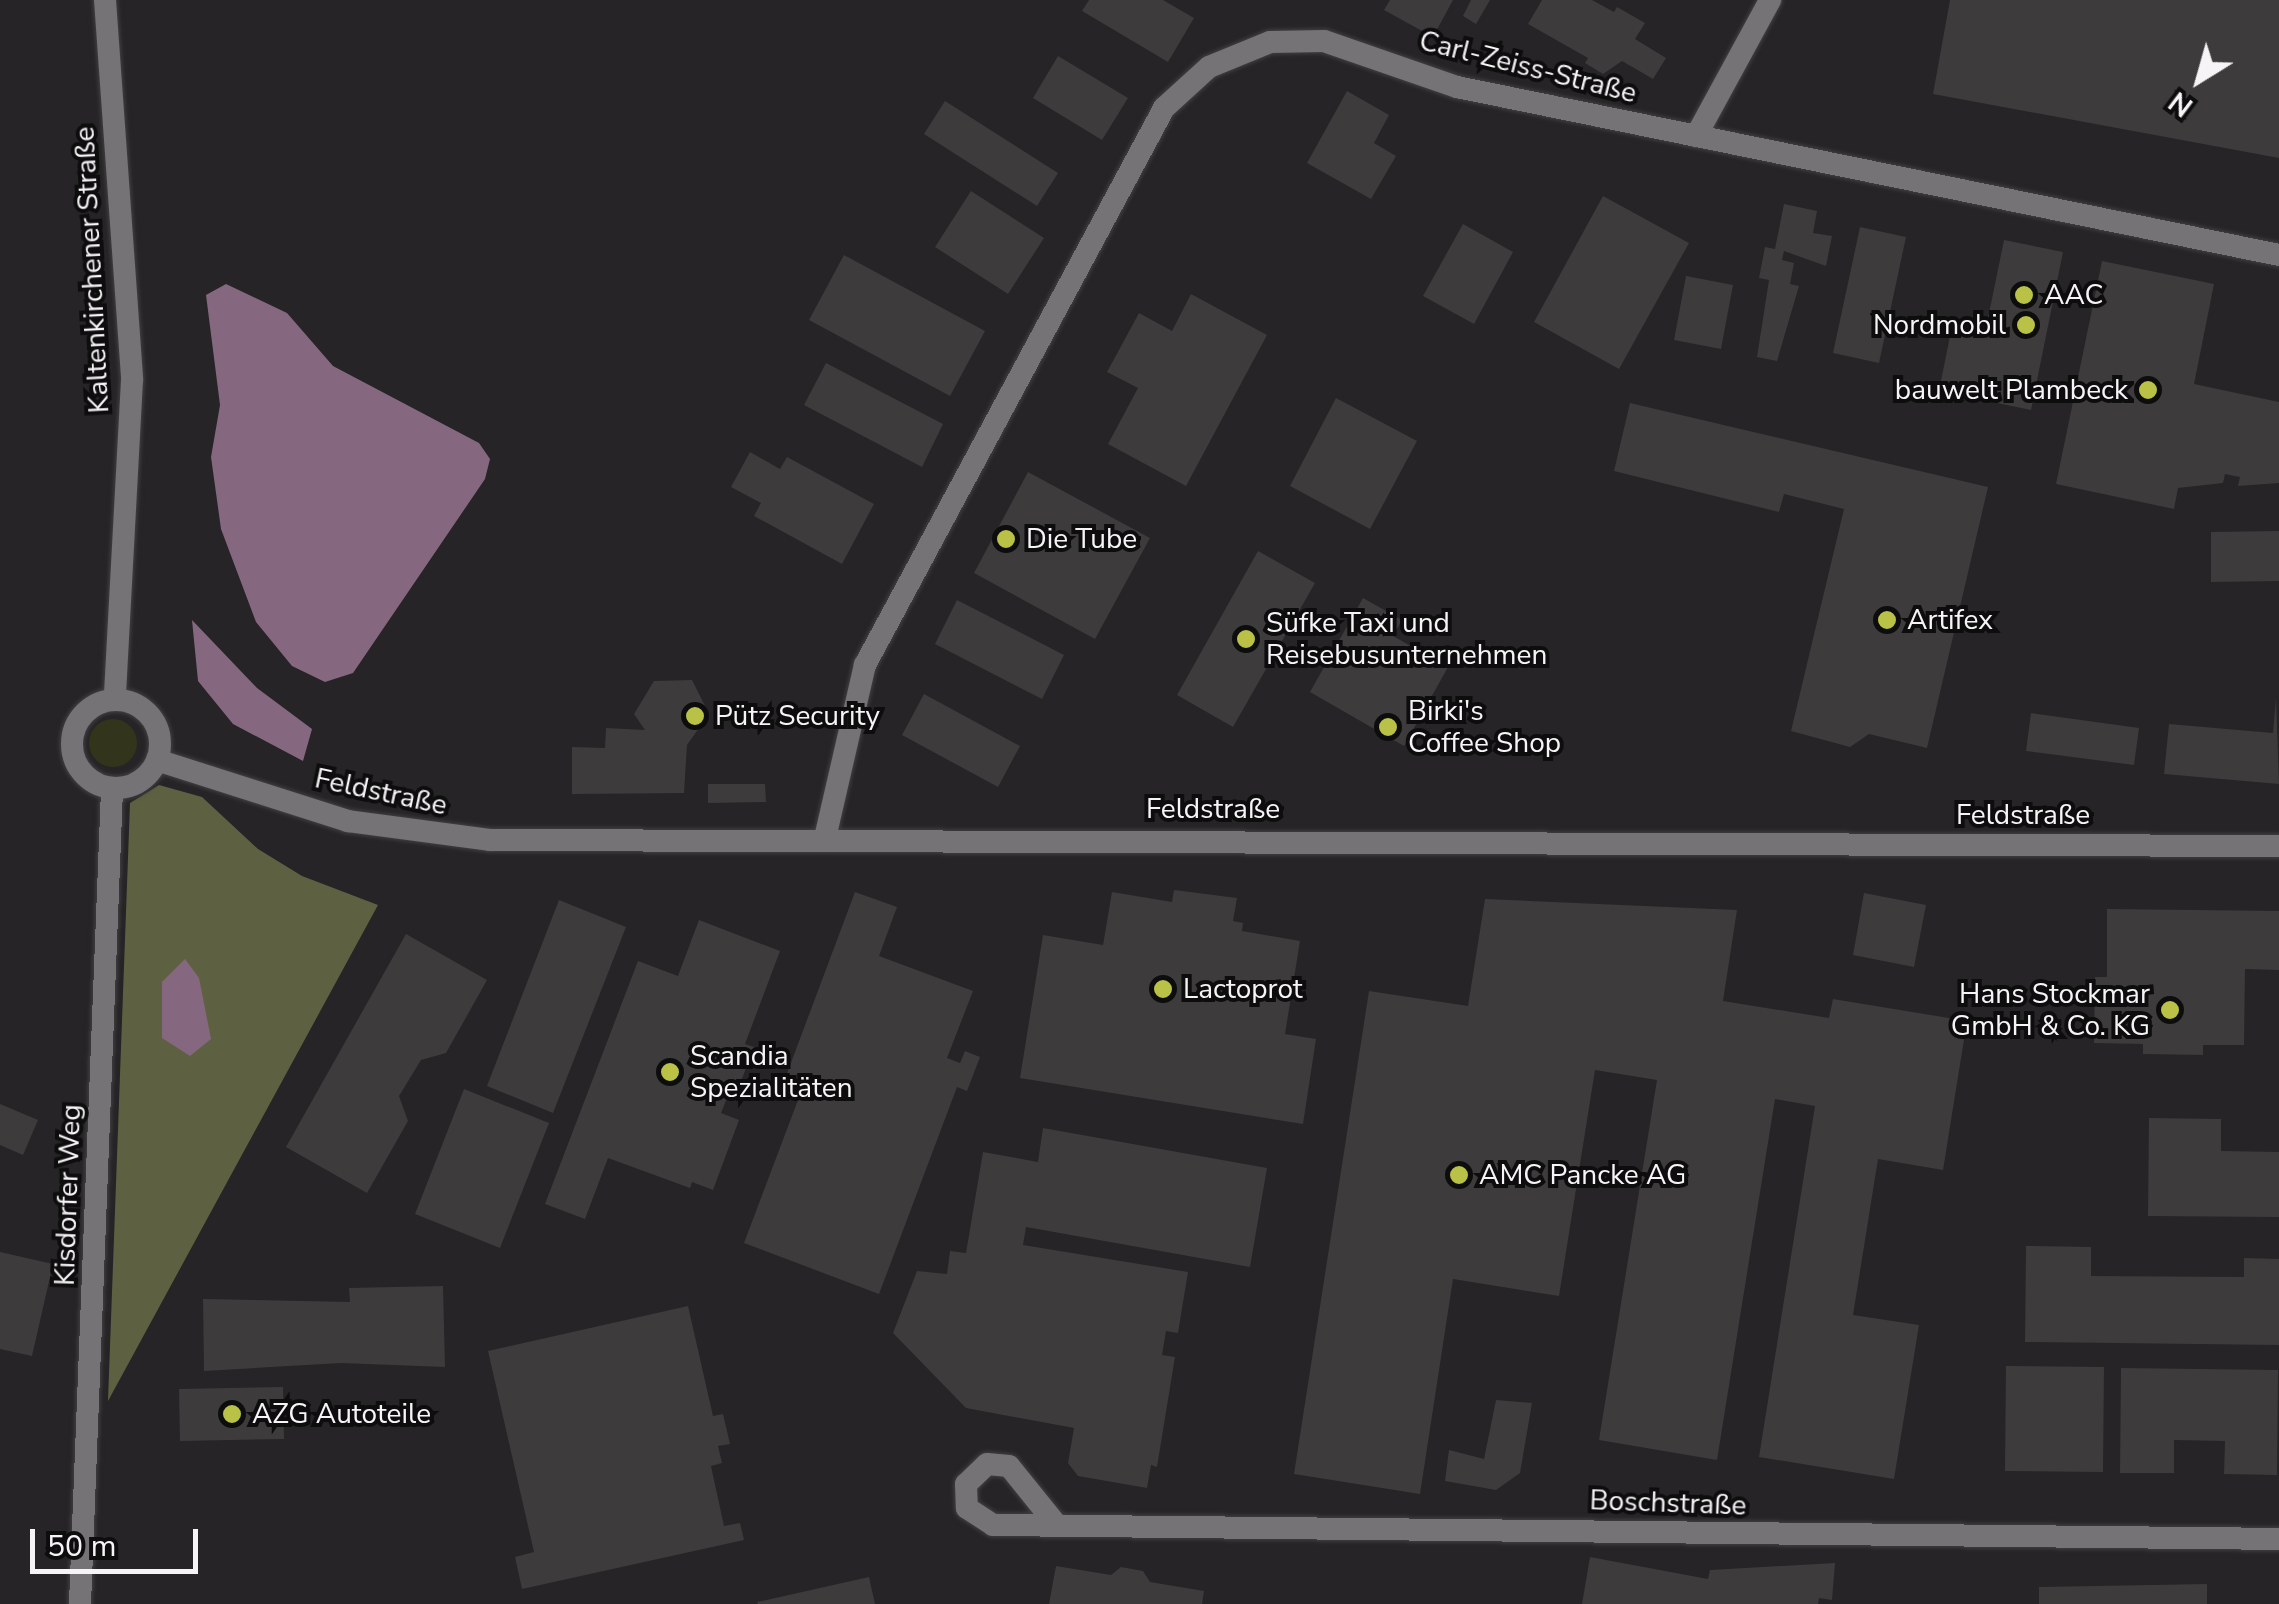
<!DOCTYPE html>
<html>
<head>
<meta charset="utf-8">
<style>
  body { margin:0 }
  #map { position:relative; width:2279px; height:1604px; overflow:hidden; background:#262426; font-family:"Nunito Sans",sans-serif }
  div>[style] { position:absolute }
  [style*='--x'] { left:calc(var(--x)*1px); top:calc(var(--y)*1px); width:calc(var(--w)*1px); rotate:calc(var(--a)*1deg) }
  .green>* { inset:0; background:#32341c }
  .round { border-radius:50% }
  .forest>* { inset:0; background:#5e6141 }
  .water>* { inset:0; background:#85687f }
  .building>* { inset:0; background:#3d3b3c }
  .roads { filter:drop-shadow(0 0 2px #424042) drop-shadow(0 0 2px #424042) }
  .minor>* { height:22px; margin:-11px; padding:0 11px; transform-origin:11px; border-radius:11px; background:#757375 }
  .minor>.ring { margin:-11px; padding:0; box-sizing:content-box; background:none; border:22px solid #757375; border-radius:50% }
  .dots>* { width:28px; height:28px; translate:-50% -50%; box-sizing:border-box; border:5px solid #0e0d0e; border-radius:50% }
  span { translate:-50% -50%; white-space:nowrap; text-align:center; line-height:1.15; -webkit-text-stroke:8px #0e0d0e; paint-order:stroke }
  .street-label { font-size:28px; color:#f6f4f6 }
  .poi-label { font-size:28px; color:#f6f4f6 }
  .left { translate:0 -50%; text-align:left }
  .right { translate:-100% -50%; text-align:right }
  .north { position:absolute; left:2149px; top:30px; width:100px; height:100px; -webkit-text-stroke:8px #0e0d0e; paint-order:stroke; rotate:217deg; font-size:28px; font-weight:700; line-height:40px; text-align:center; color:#f6f4f6 }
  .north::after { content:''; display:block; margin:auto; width:35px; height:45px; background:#f6f4f6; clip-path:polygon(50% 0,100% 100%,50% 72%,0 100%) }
  .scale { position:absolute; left:30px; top:1529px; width:168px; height:45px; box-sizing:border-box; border:5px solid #f6f4f6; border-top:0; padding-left:12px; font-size:30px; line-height:35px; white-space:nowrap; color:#f6f4f6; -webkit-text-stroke:8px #0e0d0e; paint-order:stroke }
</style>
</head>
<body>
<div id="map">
  <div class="green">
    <i class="round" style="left:89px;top:719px;width:48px;height:48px"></i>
  </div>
  <div class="forest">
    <i style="clip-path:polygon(159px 785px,202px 797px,258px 849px,302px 876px,378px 905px,108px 1401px,130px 803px)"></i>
  </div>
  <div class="water">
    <i style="clip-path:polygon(226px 284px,287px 313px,333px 366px,479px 443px,490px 459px,485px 479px,353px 673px,325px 682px,292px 666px,256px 622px,221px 529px,211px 457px,220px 405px,206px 295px)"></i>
    <i style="clip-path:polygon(192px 620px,257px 688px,312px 729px,303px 761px,233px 724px,198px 681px)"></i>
    <i style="clip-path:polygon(185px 959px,199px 978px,211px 1039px,190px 1056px,162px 1038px,162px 982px)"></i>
  </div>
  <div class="building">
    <i style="clip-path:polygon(1089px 0,1163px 0,1194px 18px,1168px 62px,1082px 11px)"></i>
    <i style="clip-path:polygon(1390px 0,1453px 0,1433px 37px,1384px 10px)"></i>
    <i style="clip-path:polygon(1471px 0,1490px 0,1476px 24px,1463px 16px)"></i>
    <i style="clip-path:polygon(1542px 0,1592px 0,1614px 12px,1617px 7px,1645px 23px,1635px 39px,1666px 58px,1653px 79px,1622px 61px,1603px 74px,1585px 63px,1588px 58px,1528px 24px)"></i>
    <i style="clip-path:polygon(1950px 0,2279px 0,2279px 158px,1933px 94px)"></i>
    <i style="clip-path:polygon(1058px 56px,1128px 98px,1102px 140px,1033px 98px)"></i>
    <i style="clip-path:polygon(1347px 91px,1389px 115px,1374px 143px,1396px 156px,1371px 199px,1307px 163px)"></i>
    <i style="clip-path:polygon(945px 101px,1058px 173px,1037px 206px,924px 134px)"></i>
    <i style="clip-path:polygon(971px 191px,1044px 238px,1008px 294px,935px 247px)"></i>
    <i style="clip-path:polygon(1603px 196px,1689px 243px,1619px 369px,1534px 322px)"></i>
    <i style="clip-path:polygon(1784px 204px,1817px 211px,1813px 233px,1832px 236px,1826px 266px,1784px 251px,1782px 260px,1794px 263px,1790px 284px,1799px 286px,1777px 361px,1757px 357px,1769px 280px,1759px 278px,1765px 247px,1775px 249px)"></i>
    <i style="clip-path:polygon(1463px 224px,1513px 252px,1474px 324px,1423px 296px)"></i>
    <i style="clip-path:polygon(1860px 227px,1906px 237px,1879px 363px,1833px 353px)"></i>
    <i style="clip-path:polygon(2004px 240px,2063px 252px,2031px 410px,1939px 391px,1951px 331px,1984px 338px)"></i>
    <i style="clip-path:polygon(844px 255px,985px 331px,950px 396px,809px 320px)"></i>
    <i style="clip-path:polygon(2102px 261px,2214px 284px,2194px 384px,2279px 402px,2279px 483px,2238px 486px,2240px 477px,2225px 474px,2223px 483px,2178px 488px,2174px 509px,2056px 484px)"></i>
    <i style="clip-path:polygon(1686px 276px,1733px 285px,1721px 349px,1674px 340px)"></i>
    <i style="clip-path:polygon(1191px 294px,1267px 335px,1186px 486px,1108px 444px,1138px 388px,1107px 372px,1139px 313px,1172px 331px)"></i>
    <i style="clip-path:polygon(826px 363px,943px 424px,922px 467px,804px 405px)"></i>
    <i style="clip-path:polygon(1336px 398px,1417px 441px,1370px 529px,1290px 486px)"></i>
    <i style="clip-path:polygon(1630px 403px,1988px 487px,1927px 748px,1869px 734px,1850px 747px,1791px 731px,1844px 509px,1784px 494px,1779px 512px,1614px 471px)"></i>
    <i style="clip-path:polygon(750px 452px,780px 469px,787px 457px,874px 504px,842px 564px,754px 516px,761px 503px,731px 487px)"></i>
    <i style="clip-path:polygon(1028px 472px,1150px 538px,1095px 639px,974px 573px)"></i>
    <i style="clip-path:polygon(2279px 531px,2279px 581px,2211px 582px,2211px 532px)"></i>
    <i style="clip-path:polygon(1258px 551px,1315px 583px,1233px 727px,1177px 695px)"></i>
    <i style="clip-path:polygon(1363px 598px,1402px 620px,1393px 636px,1448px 667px,1404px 746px,1310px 692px)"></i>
    <i style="clip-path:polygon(957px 600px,1064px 655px,1042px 699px,935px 644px)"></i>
    <i style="clip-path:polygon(692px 680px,709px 714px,687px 745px,684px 793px,572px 794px,572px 747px,605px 748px,606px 728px,645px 730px,634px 714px,654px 681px)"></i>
    <i style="clip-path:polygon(924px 694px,1020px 746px,998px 787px,902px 735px)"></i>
    <i style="clip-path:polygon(2276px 698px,2279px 784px,2164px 774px,2169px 724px,2273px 733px)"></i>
    <i style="clip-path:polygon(2031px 713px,2139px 728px,2134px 765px,2026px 751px)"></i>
    <i style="clip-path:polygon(708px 784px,765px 784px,766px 802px,708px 803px)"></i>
    <i style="clip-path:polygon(1174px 890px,1237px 898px,1233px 921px,1243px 923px,1242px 931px,1300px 941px,1285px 1034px,1316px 1039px,1303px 1124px,1020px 1078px,1043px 935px,1103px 945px,1112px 892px,1172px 902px)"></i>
    <i style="clip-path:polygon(855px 892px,897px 907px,879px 956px,973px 991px,947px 1058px,960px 1063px,965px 1051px,980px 1057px,967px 1091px,957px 1087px,879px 1294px,744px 1243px,798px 1100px,780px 1092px)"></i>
    <i style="clip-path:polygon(1864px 893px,1926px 905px,1914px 967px,1853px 955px)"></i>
    <i style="clip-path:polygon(1485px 899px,1737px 910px,1723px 1001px,1829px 1018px,1833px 999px,1967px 1021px,1943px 1170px,1878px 1159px,1853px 1315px,1919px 1325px,1894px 1479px,1759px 1457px,1815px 1106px,1775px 1099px,1717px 1460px,1599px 1440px,1657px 1080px,1595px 1070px,1559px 1296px,1453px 1279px,1420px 1494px,1294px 1474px,1369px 991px,1468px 1006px)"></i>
    <i style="clip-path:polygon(559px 900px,626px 927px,553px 1113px,487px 1086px)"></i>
    <i style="clip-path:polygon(2107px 909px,2279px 911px,2279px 970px,2245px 969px,2244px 1045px,2203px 1045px,2203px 1055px,2143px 1054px,2143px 1044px,2094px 1043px,2095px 977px,2107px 977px)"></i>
    <i style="clip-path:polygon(699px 920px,780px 951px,745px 1044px,754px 1047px,734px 1100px,727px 1098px,721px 1113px,739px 1120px,713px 1190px,692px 1182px,690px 1188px,608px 1158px,585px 1219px,545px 1204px,638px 961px,678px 976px)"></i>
    <i style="clip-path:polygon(406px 934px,487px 980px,446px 1053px,421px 1060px,399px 1096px,408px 1121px,367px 1193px,286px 1147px)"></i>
    <i style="clip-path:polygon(464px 1089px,549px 1123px,500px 1248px,415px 1214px)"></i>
    <i style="clip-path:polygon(0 1104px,38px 1120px,23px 1155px,0 1145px)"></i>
    <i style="clip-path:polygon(2149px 1118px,2221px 1119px,2221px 1151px,2279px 1152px,2279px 1217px,2148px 1216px)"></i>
    <i style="clip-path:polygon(1043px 1128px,1267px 1168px,1250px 1267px,1026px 1227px,1023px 1245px,1188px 1272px,1178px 1333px,1166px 1331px,1162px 1355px,1175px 1357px,1157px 1467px,1151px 1465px,1147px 1488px,1078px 1476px,1068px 1463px,1074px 1428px,966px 1408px,893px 1333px,917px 1271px,947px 1274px,950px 1251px,966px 1253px,983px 1152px,1038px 1162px)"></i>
    <i style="clip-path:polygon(2026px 1246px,2091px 1247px,2091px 1276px,2244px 1277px,2244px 1258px,2279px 1259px,2279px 1345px,2025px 1342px)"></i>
    <i style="clip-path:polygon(0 1252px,53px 1264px,32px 1356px,0 1349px)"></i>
    <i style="clip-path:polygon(443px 1286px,445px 1367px,341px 1363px,204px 1371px,203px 1299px,350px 1302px,349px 1288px)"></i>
    <i style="clip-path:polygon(688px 1306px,713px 1416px,723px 1414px,730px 1444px,718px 1446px,722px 1463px,711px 1466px,724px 1526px,740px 1523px,744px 1540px,522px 1589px,515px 1557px,534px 1552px,488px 1351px)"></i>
    <i style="clip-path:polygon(2006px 1366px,2104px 1367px,2103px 1472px,2005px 1471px)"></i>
    <i style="clip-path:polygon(2121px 1368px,2278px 1370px,2277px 1475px,2224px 1474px,2225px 1441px,2174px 1440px,2174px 1473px,2120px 1473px)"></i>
    <i style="clip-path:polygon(283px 1387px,284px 1439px,180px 1441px,179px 1389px)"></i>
    <i style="clip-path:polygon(1496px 1400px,1532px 1403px,1520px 1473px,1496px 1490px,1445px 1481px,1449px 1450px,1484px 1459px)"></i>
    <i style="clip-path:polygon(1590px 1557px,1708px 1579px,1710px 1570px,1835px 1563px,1832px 1600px,1819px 1598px,1818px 1604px,1582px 1604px)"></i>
    <i style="clip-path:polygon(1056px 1566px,1111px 1575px,1121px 1567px,1143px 1571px,1150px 1582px,1204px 1591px,1202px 1604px,1049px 1604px)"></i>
    <i style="clip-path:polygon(869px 1577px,875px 1604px,758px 1604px,757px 1602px)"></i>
    <i style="clip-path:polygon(2207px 1584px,2207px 1604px,2039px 1604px,2039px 1587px)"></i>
  </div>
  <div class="roads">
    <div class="minor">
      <i style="--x:105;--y:0;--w:381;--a:85.9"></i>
      <i style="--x:132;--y:380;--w:319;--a:93.1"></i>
      <i style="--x:1696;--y:136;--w:155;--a:-61.4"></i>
      <i class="ring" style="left:72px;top:700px;width:66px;height:66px"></i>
      <i style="--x:157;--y:760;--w:201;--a:17.7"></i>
      <i style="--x:348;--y:821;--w:143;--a:7.6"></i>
      <i style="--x:490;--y:840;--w:1789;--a:0.19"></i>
      <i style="--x:825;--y:838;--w:178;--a:-77"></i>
      <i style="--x:865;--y:665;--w:632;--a:-61.77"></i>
      <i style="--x:1164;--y:108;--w:61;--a:-42.3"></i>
      <i style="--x:1209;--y:67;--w:66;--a:-22.3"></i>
      <i style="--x:1270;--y:42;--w:54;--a:-1.1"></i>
      <i style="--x:1324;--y:41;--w:141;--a:19.1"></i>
      <i style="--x:1457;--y:87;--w:839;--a:11.55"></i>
      <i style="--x:1055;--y:1523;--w:73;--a:-128.9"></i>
      <i style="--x:1009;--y:1466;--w:22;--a:-175"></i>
      <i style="--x:987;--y:1464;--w:29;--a:136"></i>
      <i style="--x:966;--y:1484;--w:24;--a:88"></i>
      <i style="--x:967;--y:1508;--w:31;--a:33"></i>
      <i style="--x:993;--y:1525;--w:1286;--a:0.62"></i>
      <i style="--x:80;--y:1604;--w:817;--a:-87.75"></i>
    </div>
  </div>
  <div class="dots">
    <i style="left:2024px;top:295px;background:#b9c146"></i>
    <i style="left:2026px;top:325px;background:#b9c146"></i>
    <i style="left:2148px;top:390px;background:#b9c146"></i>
    <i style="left:1006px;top:539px;background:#b9c146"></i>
    <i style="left:1887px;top:620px;background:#b9c146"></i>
    <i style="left:1246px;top:639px;background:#b9c146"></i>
    <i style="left:695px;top:716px;background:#b9c146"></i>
    <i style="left:1388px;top:727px;background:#b9c146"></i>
    <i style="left:1163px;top:989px;background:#b9c146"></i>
    <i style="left:2170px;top:1010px;background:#b9c146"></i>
    <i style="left:670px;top:1072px;background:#b9c146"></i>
    <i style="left:1459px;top:1175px;background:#b9c146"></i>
    <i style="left:232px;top:1414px;background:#b9c146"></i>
  </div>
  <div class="street-label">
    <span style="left:1528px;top:67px;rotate:14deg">Carl-Zeiss-Straße</span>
    <span style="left:92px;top:270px;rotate:-93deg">Kaltenkirchener Straße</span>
    <span style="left:381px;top:792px;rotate:12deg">Feldstraße</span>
    <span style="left:1213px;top:809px">Feldstraße</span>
    <span style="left:2023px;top:815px">Feldstraße</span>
    <span style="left:68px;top:1195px;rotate:-88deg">Kisdorfer Weg</span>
    <span style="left:1668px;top:1503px;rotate:2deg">Boschstraße</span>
  </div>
  <div class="poi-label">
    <span class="left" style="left:2044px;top:295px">AAC</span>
    <span class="right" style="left:2006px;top:325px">Nordmobil</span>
    <span class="right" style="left:2128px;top:390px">bauwelt Plambeck</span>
    <span class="left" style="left:1026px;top:539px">Die Tube</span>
    <span class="left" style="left:1907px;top:620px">Artifex</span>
    <span class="left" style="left:1266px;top:639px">Süfke Taxi und<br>Reisebusunternehmen</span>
    <span class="left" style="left:1408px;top:727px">Birki's<br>Coffee Shop</span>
    <span class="left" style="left:715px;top:716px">Pütz Security</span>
    <span class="left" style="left:1183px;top:989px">Lactoprot</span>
    <span class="right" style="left:2150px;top:1010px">Hans Stockmar<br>GmbH &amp; Co. KG</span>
    <span class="left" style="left:690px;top:1072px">Scandia<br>Spezialitäten</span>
    <span class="left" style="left:1479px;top:1175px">AMC Pancke AG</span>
    <span class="left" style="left:252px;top:1414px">AZG Autoteile</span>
  </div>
  <div class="north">N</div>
  <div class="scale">50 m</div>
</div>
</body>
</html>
